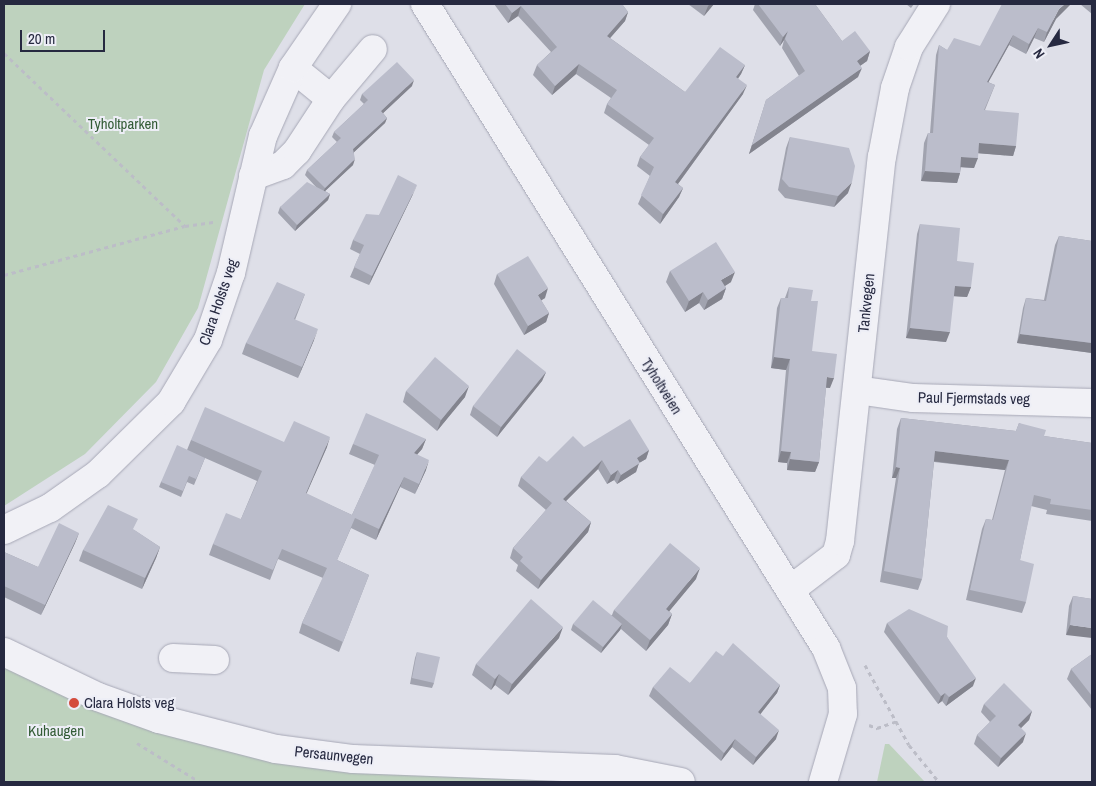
<!DOCTYPE html>
<html>
<head>
<meta charset="utf-8">
<style>
  body { margin:0 }
  #map { position:relative; width:1096px; height:786px; overflow:hidden; background:#dedfe8; font-family:"Archivo Narrow",sans-serif }
  div>[style] { position:absolute }
  [style*='--x'] { left:calc(var(--x)*1px); top:calc(var(--y)*1px); width:calc(var(--w)*1px); rotate:calc(var(--a)*1deg) }
  .green>* { inset:0; background:#bed2be }
  .path>* { height:3px; margin-top:-1.5px; transform-origin:0; background:repeating-linear-gradient(90deg,#bcbdc7 0 4px,transparent 0 8px) }
  .roads { filter:drop-shadow(0 0 1px #a7a8b6) drop-shadow(0 0 1px #a7a8b6) }
  .minor>* { height:28px; margin:-14px; padding:0 14px; transform-origin:14px; border-radius:14px; background:#f1f1f6 }
  .wall>* { inset:0; background:#a1a3af }
  .shaded-wall>* { inset:0; background:#83848e }
  .building>* { inset:0; background:#bbbdcb }
  .dots>* { width:14px; height:14px; translate:-50% -50%; box-sizing:border-box; border:2px solid #edeef6; border-radius:50% }
  span { translate:-50% -50%; white-space:nowrap; text-align:center; line-height:1.15; -webkit-text-stroke:4px #edeef6; paint-order:stroke }
  .park-label { font-size:15px; color:#335c36 }
  .street-label { font-size:15px; color:#262940 }
  .poi-label { font-size:15px; color:#262940 }
  .left { translate:0 -50%; text-align:left }
  .frame { position:absolute; inset:0; border:5px solid #262940; pointer-events:none }
  .north { position:absolute; left:1026px; top:20px; width:50px; height:50px; -webkit-text-stroke:4px #edeef6; paint-order:stroke; rotate:235deg; font-size:14px; font-weight:700; line-height:20px; text-align:center; color:#262940 }
  .north::after { content:''; display:block; margin:auto; width:18px; height:22px; background:#262940; clip-path:polygon(50% 0,100% 100%,50% 72%,0 100%) }
  .scale { position:absolute; left:20px; top:30px; width:85px; height:22px; box-sizing:border-box; border:2px solid #262940; border-top:0; padding-left:6px; font-size:15px; line-height:18px; white-space:nowrap; color:#262940; -webkit-text-stroke:4px #edeef6; paint-order:stroke }
</style>
</head>
<body>
<div id="map">
  <div class="green">
    <i style="clip-path:polygon(4px 4px,305px 4px,264px 70px,198px 308px,156px 382px,85px 454px,4px 506px)"></i>
    <i style="clip-path:polygon(4px 651px,159px 719px,379px 760px,574px 766px,568px 782px,4px 782px)"></i>
    <i style="clip-path:polygon(885px 744px,889px 744px,925px 782px,877px 782px)"></i>
  </div>
  <div class="path">
    <i style="--x:4;--y:53;--w:250;--a:43.7"></i>
    <i style="--x:185;--y:226;--w:30;--a:-8"></i>
    <i style="--x:4;--y:275;--w:187;--a:-15.2"></i>
    <i style="--x:865;--y:665;--w:91;--a:61.2"></i>
    <i style="--x:909;--y:745;--w:48;--a:51"></i>
    <i style="--x:869;--y:725;--w:9;--a:21"></i>
    <i style="--x:877;--y:728;--w:21;--a:-19"></i>
    <i style="--x:137;--y:743;--w:74;--a:31.8"></i>
  </div>
  <div class="roads">
    <div class="minor">
      <i style="--x:425;--y:4;--w:759;--a:58.09"></i>
      <i style="--x:826;--y:648;--w:43;--a:68.2"></i>
      <i style="--x:842;--y:688;--w:26;--a:88"></i>
      <i style="--x:843;--y:714;--w:71;--a:106.4"></i>
      <i style="--x:293;--y:68;--w:49;--a:39.2"></i>
      <i style="--x:253;--y:176;--w:32;--a:-20"></i>
      <i style="--x:283;--y:165;--w:20;--a:-45"></i>
      <i style="--x:297;--y:151;--w:62;--a:-56.8"></i>
      <i style="--x:331;--y:99;--w:65;--a:-50"></i>
      <i style="--x:857;--y:390;--w:57;--a:8.1"></i>
      <i style="--x:913;--y:398;--w:179;--a:1.6"></i>
      <i style="--x:4;--y:530;--w:51;--a:-25.6"></i>
      <i style="--x:50;--y:508;--w:59;--a:-35.3"></i>
      <i style="--x:98;--y:474;--w:103;--a:-44.6"></i>
      <i style="--x:171;--y:402;--w:72;--a:-59.2"></i>
      <i style="--x:208;--y:340;--w:71;--a:-71.1"></i>
      <i style="--x:231;--y:273;--w:141;--a:-76.9"></i>
      <i style="--x:263;--y:136;--w:74;--a:-66.2"></i>
      <i style="--x:293;--y:68;--w:78;--a:-55.5"></i>
      <i style="--x:790;--y:590;--w:58;--a:-37.3"></i>
      <i style="--x:836;--y:555;--w:15;--a:-74"></i>
      <i style="--x:840;--y:541;--w:386;--a:-83.8"></i>
      <i style="--x:882;--y:157;--w:70;--a:-79.3"></i>
      <i style="--x:895;--y:88;--w:43;--a:-71.1"></i>
      <i style="--x:909;--y:47;--w:51;--a:-57.9"></i>
      <i style="--x:4;--y:652;--w:104;--a:25.6"></i>
      <i style="--x:98;--y:697;--w:65;--a:19.8"></i>
      <i style="--x:159;--y:719;--w:121;--a:14.4"></i>
      <i style="--x:276;--y:749;--w:78;--a:7.4"></i>
      <i style="--x:353;--y:759;--w:262;--a:2.2"></i>
      <i style="--x:615;--y:769;--w:67;--a:11.1"></i>
      <i style="--x:173;--y:658;--w:42;--a:2.7"></i>
    </div>
  </div>
  <div class="wall">
    <i style="clip-path:polygon(494px 4px,622px 4px,628px 12px,625px 21px,610px 38px,685px 92px,745px 65px,741px 74px,738px 79px,743px 94px,678px 184px,683px 188px,679px 197px,660px 224px,638px 204px,650px 176px,637px 166px,640px 157px,649px 145px,604px 113px,607px 104px,611px 98px,576px 74px,552px 95px,533px 75px,537px 65px,551px 52px,518px 16px,508px 23px)"></i>
    <i style="clip-path:polygon(688px 4px,714px 4px,704px 16px)"></i>
    <i style="clip-path:polygon(755px 4px,815px 4px,842px 41px,870px 51px,867px 61px,860px 66px,858px 77px,749px 154px,766px 100px,799px 76px,782px 48px,784px 40px,780px 46px,753px 10px)"></i>
    <i style="clip-path:polygon(906px 4px,914px 4px,911px 8px)"></i>
    <i style="clip-path:polygon(1080px 4px,1092px 4px,1092px 14px)"></i>
    <i style="clip-path:polygon(1056px 19px,1044px 42px,1034px 38px,1026px 54px,1009px 45px,988px 82px,995px 85px,985px 110px,1016px 146px,1013px 156px,978px 153px,974px 168px,961px 167px,960px 173px,957px 183px,921px 181px,924px 143px,928px 133px,930px 133px,936px 55px,939px 45px,947px 50px,980px 46px)"></i>
    <i style="clip-path:polygon(412px 86px,383px 113px,387px 118px,385px 123px,354px 152px,353px 165px,325px 191px,330px 194px,328px 200px,295px 231px,278px 213px,280px 207px,316px 187px,305px 175px,307px 170px,337px 142px,332px 137px,334px 132px,364px 104px,360px 100px,362px 94px)"></i>
    <i style="clip-path:polygon(790px 137px,848px 193px,834px 207px,785px 198px,778px 190px,786px 148px)"></i>
    <i style="clip-path:polygon(413px 194px,369px 285px,350px 277px,360px 254px,350px 249px,353px 240px,379px 215px)"></i>
    <i style="clip-path:polygon(920px 224px,957px 261px,971px 287px,967px 297px,953px 296px,946px 342px,906px 338px,917px 234px)"></i>
    <i style="clip-path:polygon(1059px 236px,1092px 241px,1092px 353px,1017px 343px,1023px 308px,1026px 298px,1044px 300px,1055px 245px)"></i>
    <i style="clip-path:polygon(670px 271px,731px 282px,725px 286px,726px 288px,722px 299px,704px 310px,699px 303px,685px 312px,666px 282px)"></i>
    <i style="clip-path:polygon(497px 274px,545px 298px,541px 300px,549px 313px,546px 322px,524px 335px,494px 284px)"></i>
    <i style="clip-path:polygon(789px 287px,811px 301px,812px 351px,830px 388px,826px 388px,819px 462px,815px 472px,787px 470px,787px 463px,778px 462px,786px 370px,771px 368px,777px 308px,781px 298px,785px 298px)"></i>
    <i style="clip-path:polygon(305px 294px,295px 320px,314px 340px,298px 378px,242px 354px,246px 343px)"></i>
    <i style="clip-path:polygon(546px 372px,542px 381px,497px 437px,470px 415px,473px 406px)"></i>
    <i style="clip-path:polygon(406px 391px,465px 397px,437px 431px,403px 402px)"></i>
    <i style="clip-path:polygon(901px 418px,1016px 431px,1019px 423px,1044px 436px,1092px 443px,1092px 521px,1046px 514px,1047px 510px,1031px 506px,1020px 560px,1026px 602px,1022px 613px,966px 600px,982px 529px,986px 519px,992px 520px,1005px 470px,934px 462px,922px 579px,918px 590px,880px 582px,896px 478px,892px 478px,897px 429px)"></i>
    <i style="clip-path:polygon(426px 439px,422px 449px,417px 454px,426px 470px,415px 494px,400px 487px,376px 540px,351px 528px,337px 560px,369px 575px,339px 652px,299px 633px,302px 623px,323px 578px,278px 559px,270px 580px,209px 555px,213px 544px,241px 519px,257px 481px,205px 458px,194px 485px,187px 482px,181px 497px,159px 487px,161px 482px,187px 450px,191px 440px,284px 442px,327px 447px,306px 494px,352px 515px,375px 465px,349px 454px,353px 444px)"></i>
    <i style="clip-path:polygon(584px 447px,649px 450px,646px 459px,639px 463px,636px 472px,617px 484px,614px 480px,607px 484px,598px 469px,566px 501px,591px 522px,588px 532px,538px 589px,516px 571px,518px 565px,510px 558px,513px 548px,546px 510px,518px 486px,521px 477px,547px 462px)"></i>
    <i style="clip-path:polygon(134px 530px,160px 547px,156px 558px,142px 589px,79px 561px,83px 550px)"></i>
    <i style="clip-path:polygon(79px 533px,75px 543px,41px 615px,4px 597px,4px 552px,38px 567px)"></i>
    <i style="clip-path:polygon(696px 579px,669px 611px,672px 614px,668px 625px,646px 651px,621px 629px,601px 653px,571px 630px,573px 624px,612px 615px,614px 610px)"></i>
    <i style="clip-path:polygon(1073px 596px,1092px 599px,1066px 635px,1069px 606px)"></i>
    <i style="clip-path:polygon(887px 623px,947px 637px,973px 686px,946px 706px,942px 701px,938px 704px,884px 632px)"></i>
    <i style="clip-path:polygon(559px 638px,508px 695px,495px 685px,491px 690px,472px 675px,476px 664px)"></i>
    <i style="clip-path:polygon(417px 652px,434px 683px,432px 688px,410px 684px,415px 658px)"></i>
    <i style="clip-path:polygon(1092px 654px,1092px 710px,1067px 679px,1071px 669px)"></i>
    <i style="clip-path:polygon(723px 656px,780px 685px,777px 693px,760px 714px,776px 739px,753px 765px,732px 747px,721px 761px,649px 696px,653px 687px,690px 683px)"></i>
    <i style="clip-path:polygon(984px 704px,1032px 711px,1029px 720px,1021px 728px,1023px 742px,998px 767px,974px 744px,977px 735px,990px 722px,981px 712px)"></i>
  </div>
  <div class="shaded-wall">
    <i style="clip-path:polygon(710px 4px,714px 4px,704px 16px,708px 6px)"></i>
    <i style="clip-path:polygon(1065px 4px,1071px 4px,1056px 19px,1044px 42px,1047px 32px,1059px 9px)"></i>
    <i style="clip-path:polygon(521px 6px,518px 16px,508px 23px,512px 13px)"></i>
    <i style="clip-path:polygon(628px 12px,625px 21px,604px 45px,607px 36px)"></i>
    <i style="clip-path:polygon(1038px 28px,1034px 38px,1026px 54px,1029px 44px)"></i>
    <i style="clip-path:polygon(788px 31px,784px 40px,780px 46px,783px 37px)"></i>
    <i style="clip-path:polygon(1013px 35px,1009px 45px,983px 92px,987px 82px)"></i>
    <i style="clip-path:polygon(870px 51px,867px 61px,854px 70px,857px 61px)"></i>
    <i style="clip-path:polygon(579px 64px,576px 74px,552px 95px,555px 86px)"></i>
    <i style="clip-path:polygon(745px 65px,741px 74px,732px 86px,736px 77px)"></i>
    <i style="clip-path:polygon(862px 68px,858px 77px,749px 154px,752px 145px)"></i>
    <i style="clip-path:polygon(414px 80px,412px 86px,379px 117px,381px 111px)"></i>
    <i style="clip-path:polygon(747px 85px,743px 94px,672px 192px,675px 182px)"></i>
    <i style="clip-path:polygon(387px 118px,385px 123px,351px 155px,353px 149px)"></i>
    <i style="clip-path:polygon(979px 143px,1016px 146px,1013px 156px,975px 153px)"></i>
    <i style="clip-path:polygon(961px 157px,978px 158px,974px 168px,958px 167px)"></i>
    <i style="clip-path:polygon(355px 159px,353px 165px,323px 193px,325px 188px)"></i>
    <i style="clip-path:polygon(925px 171px,960px 173px,957px 183px,921px 181px)"></i>
    <i style="clip-path:polygon(852px 182px,848px 193px,834px 207px,838px 196px)"></i>
    <i style="clip-path:polygon(417px 185px,413px 194px,369px 285px,372px 276px)"></i>
    <i style="clip-path:polygon(683px 188px,679px 197px,660px 224px,663px 214px)"></i>
    <i style="clip-path:polygon(330px 194px,328px 200px,295px 231px,297px 225px)"></i>
    <i style="clip-path:polygon(735px 272px,731px 282px,717px 291px,721px 280px)"></i>
    <i style="clip-path:polygon(955px 286px,971px 287px,967px 297px,951px 296px)"></i>
    <i style="clip-path:polygon(548px 288px,545px 298px,534px 305px,538px 295px)"></i>
    <i style="clip-path:polygon(726px 288px,722px 299px,704px 310px,708px 300px)"></i>
    <i style="clip-path:polygon(703px 292px,699px 303px,685px 312px,689px 301px)"></i>
    <i style="clip-path:polygon(549px 313px,546px 322px,524px 335px,528px 326px)"></i>
    <i style="clip-path:polygon(910px 328px,950px 332px,946px 342px,906px 338px)"></i>
    <i style="clip-path:polygon(318px 329px,314px 340px,298px 378px,302px 367px)"></i>
    <i style="clip-path:polygon(1020px 334px,1092px 343px,1092px 353px,1017px 343px)"></i>
    <i style="clip-path:polygon(774px 357px,790px 359px,786px 370px,771px 368px)"></i>
    <i style="clip-path:polygon(546px 372px,542px 381px,497px 437px,501px 427px)"></i>
    <i style="clip-path:polygon(827px 377px,834px 378px,830px 388px,823px 387px)"></i>
    <i style="clip-path:polygon(469px 386px,465px 397px,437px 431px,441px 420px)"></i>
    <i style="clip-path:polygon(330px 437px,327px 447px,302px 504px,306px 493px)"></i>
    <i style="clip-path:polygon(426px 439px,422px 449px,410px 463px,414px 453px)"></i>
    <i style="clip-path:polygon(649px 450px,646px 459px,639px 463px,636px 472px,617px 484px,621px 475px,637px 458px)"></i>
    <i style="clip-path:polygon(781px 451px,791px 452px,787px 463px,778px 462px)"></i>
    <i style="clip-path:polygon(935px 451px,1009px 460px,1005px 470px,931px 461px)"></i>
    <i style="clip-path:polygon(790px 459px,819px 462px,815px 472px,787px 470px)"></i>
    <i style="clip-path:polygon(429px 460px,426px 470px,415px 494px,419px 484px)"></i>
    <i style="clip-path:polygon(602px 460px,598px 469px,559px 508px,563px 499px)"></i>
    <i style="clip-path:polygon(896px 467px,900px 468px,896px 478px,892px 478px)"></i>
    <i style="clip-path:polygon(618px 470px,614px 480px,607px 484px,611px 475px)"></i>
    <i style="clip-path:polygon(404px 477px,400px 487px,376px 540px,379px 529px)"></i>
    <i style="clip-path:polygon(591px 522px,588px 532px,538px 589px,541px 580px)"></i>
    <i style="clip-path:polygon(79px 533px,75px 543px,41px 615px,45px 605px)"></i>
    <i style="clip-path:polygon(160px 547px,156px 558px,142px 589px,145px 578px)"></i>
    <i style="clip-path:polygon(700px 568px,696px 579px,662px 620px,666px 609px)"></i>
    <i style="clip-path:polygon(672px 614px,668px 625px,646px 651px,650px 640px)"></i>
    <i style="clip-path:polygon(622px 624px,620px 630px,601px 653px,603px 647px)"></i>
    <i style="clip-path:polygon(1070px 625px,1092px 628px,1092px 638px,1066px 635px)"></i>
    <i style="clip-path:polygon(563px 627px,559px 638px,508px 695px,512px 684px)"></i>
    <i style="clip-path:polygon(499px 674px,495px 685px,491px 690px,495px 679px)"></i>
    <i style="clip-path:polygon(976px 678px,973px 686px,946px 706px,949px 697px)"></i>
    <i style="clip-path:polygon(780px 685px,777px 693px,755px 721px,758px 712px)"></i>
    <i style="clip-path:polygon(945px 693px,942px 701px,938px 704px,941px 696px)"></i>
    <i style="clip-path:polygon(1032px 711px,1029px 720px,1015px 734px,1018px 725px)"></i>
    <i style="clip-path:polygon(779px 730px,776px 739px,753px 765px,756px 757px)"></i>
    <i style="clip-path:polygon(1026px 733px,1023px 742px,998px 767px,1001px 758px)"></i>
    <i style="clip-path:polygon(735px 739px,732px 747px,721px 761px,724px 753px)"></i>
  </div>
  <div class="building">
    <i style="clip-path:polygon(505px 4px,622px 4px,628px 12px,607px 36px,685px 92px,720px 47px,745px 65px,736px 77px,747px 85px,675px 182px,683px 188px,663px 214px,641px 195px,654px 167px,640px 157px,654px 138px,607px 104px,617px 90px,579px 64px,555px 86px,537px 65px,557px 47px,521px 6px,512px 13px)"></i>
    <i style="clip-path:polygon(758px 4px,815px 4px,842px 41px,855px 31px,870px 51px,857px 61px,862px 68px,752px 145px,766px 100px,805px 71px,785px 39px,788px 31px,783px 37px)"></i>
    <i style="clip-path:polygon(1002px 4px,1065px 4px,1059px 9px,1047px 32px,1038px 28px,1029px 44px,1013px 35px,987px 82px,995px 85px,984px 110px,1019px 113px,1016px 146px,979px 143px,978px 158px,961px 157px,960px 173px,925px 171px,928px 133px,933px 133px,939px 45px,947px 50px,954px 38px,980px 46px)"></i>
    <i style="clip-path:polygon(397px 62px,414px 80px,381px 111px,387px 118px,353px 149px,355px 159px,325px 188px,307px 170px,341px 138px,334px 132px,368px 100px,362px 94px)"></i>
    <i style="clip-path:polygon(790px 137px,849px 148px,855px 166px,852px 182px,838px 196px,789px 187px,782px 179px)"></i>
    <i style="clip-path:polygon(398px 175px,417px 185px,372px 276px,354px 267px,364px 245px,353px 240px,366px 214px,379px 215px)"></i>
    <i style="clip-path:polygon(307px 182px,330px 194px,297px 225px,280px 207px)"></i>
    <i style="clip-path:polygon(920px 224px,960px 228px,957px 261px,974px 263px,971px 287px,955px 286px,950px 332px,910px 328px)"></i>
    <i style="clip-path:polygon(1059px 236px,1092px 241px,1092px 343px,1020px 334px,1026px 298px,1046px 301px)"></i>
    <i style="clip-path:polygon(716px 242px,735px 272px,721px 280px,726px 288px,708px 300px,703px 292px,689px 301px,670px 271px)"></i>
    <i style="clip-path:polygon(528px 256px,548px 288px,538px 295px,549px 313px,528px 326px,497px 274px)"></i>
    <i style="clip-path:polygon(277px 282px,305px 294px,294px 319px,318px 329px,302px 367px,246px 343px)"></i>
    <i style="clip-path:polygon(789px 287px,813px 290px,811px 301px,818px 301px,812px 351px,837px 354px,834px 378px,827px 377px,819px 462px,790px 459px,791px 452px,781px 451px,790px 359px,774px 357px,781px 298px,788px 298px)"></i>
    <i style="clip-path:polygon(517px 349px,546px 372px,501px 427px,473px 406px)"></i>
    <i style="clip-path:polygon(435px 357px,469px 386px,441px 420px,406px 391px)"></i>
    <i style="clip-path:polygon(205px 407px,284px 442px,294px 421px,330px 437px,306px 493px,352px 515px,379px 455px,353px 444px,366px 413px,426px 439px,414px 453px,429px 460px,419px 484px,404px 477px,379px 529px,355px 518px,337px 560px,369px 575px,343px 642px,302px 623px,327px 568px,282px 549px,273px 570px,213px 544px,226px 513px,241px 519px,262px 471px,191px 440px)"></i>
    <i style="clip-path:polygon(901px 418px,1016px 431px,1019px 423px,1046px 430px,1044px 436px,1092px 443px,1092px 510px,1050px 504px,1051px 499px,1034px 495px,1020px 560px,1034px 564px,1026px 602px,970px 590px,986px 519px,993px 520px,1009px 460px,935px 451px,922px 579px,884px 571px,900px 468px,896px 467px)"></i>
    <i style="clip-path:polygon(630px 419px,649px 450px,637px 458px,640px 463px,621px 475px,618px 470px,611px 475px,602px 460px,563px 499px,591px 522px,541px 580px,520px 561px,523px 557px,513px 548px,552px 503px,521px 477px,539px 456px,547px 462px,573px 436px,584px 447px)"></i>
    <i style="clip-path:polygon(177px 445px,205px 458px,196px 479px,189px 476px,183px 491px,161px 482px)"></i>
    <i style="clip-path:polygon(108px 505px,138px 519px,133px 529px,160px 547px,145px 578px,83px 550px)"></i>
    <i style="clip-path:polygon(59px 523px,79px 533px,45px 605px,4px 586px,4px 552px,38px 567px)"></i>
    <i style="clip-path:polygon(670px 543px,700px 568px,666px 609px,672px 614px,650px 640px,614px 610px)"></i>
    <i style="clip-path:polygon(1073px 596px,1092px 599px,1092px 628px,1070px 625px)"></i>
    <i style="clip-path:polygon(531px 599px,563px 627px,512px 684px,499px 674px,495px 679px,476px 664px)"></i>
    <i style="clip-path:polygon(593px 600px,622px 624px,603px 647px,573px 624px)"></i>
    <i style="clip-path:polygon(909px 609px,948px 626px,947px 637px,976px 678px,949px 697px,945px 693px,941px 696px,887px 623px)"></i>
    <i style="clip-path:polygon(733px 643px,780px 685px,758px 712px,779px 730px,756px 757px,735px 739px,724px 753px,653px 687px,670px 667px,690px 683px,716px 651px,723px 656px)"></i>
    <i style="clip-path:polygon(417px 652px,440px 657px,434px 683px,412px 678px)"></i>
    <i style="clip-path:polygon(1092px 654px,1092px 696px,1071px 669px)"></i>
    <i style="clip-path:polygon(1004px 683px,1032px 711px,1018px 725px,1026px 733px,1001px 758px,977px 735px,996px 716px,984px 704px)"></i>
  </div>
  <div class="dots">
    <i style="left:74px;top:703px;background:#d44c3c"></i>
  </div>
  <div class="park-label">
    <span style="left:123px;top:124px">Tyholtparken</span>
    <span style="left:56px;top:731px">Kuhaugen</span>
  </div>
  <div class="street-label">
    <span style="left:218px;top:302px;rotate:-71deg">Clara Holsts veg</span>
    <span style="left:866px;top:303px;rotate:-84deg">Tankvegen</span>
    <span style="left:662px;top:386px;rotate:58deg">Tyholtveien</span>
    <span style="left:974px;top:398px;rotate:1deg">Paul Fjermstads veg</span>
    <span style="left:334px;top:755px;rotate:6deg">Persaunvegen</span>
  </div>
  <div class="poi-label">
    <span class="left" style="left:84px;top:703px">Clara Holsts veg</span>
  </div>
  <div class="frame"></div>
  <div class="north">N</div>
  <div class="scale">20 m</div>
</div>
</body>
</html>
